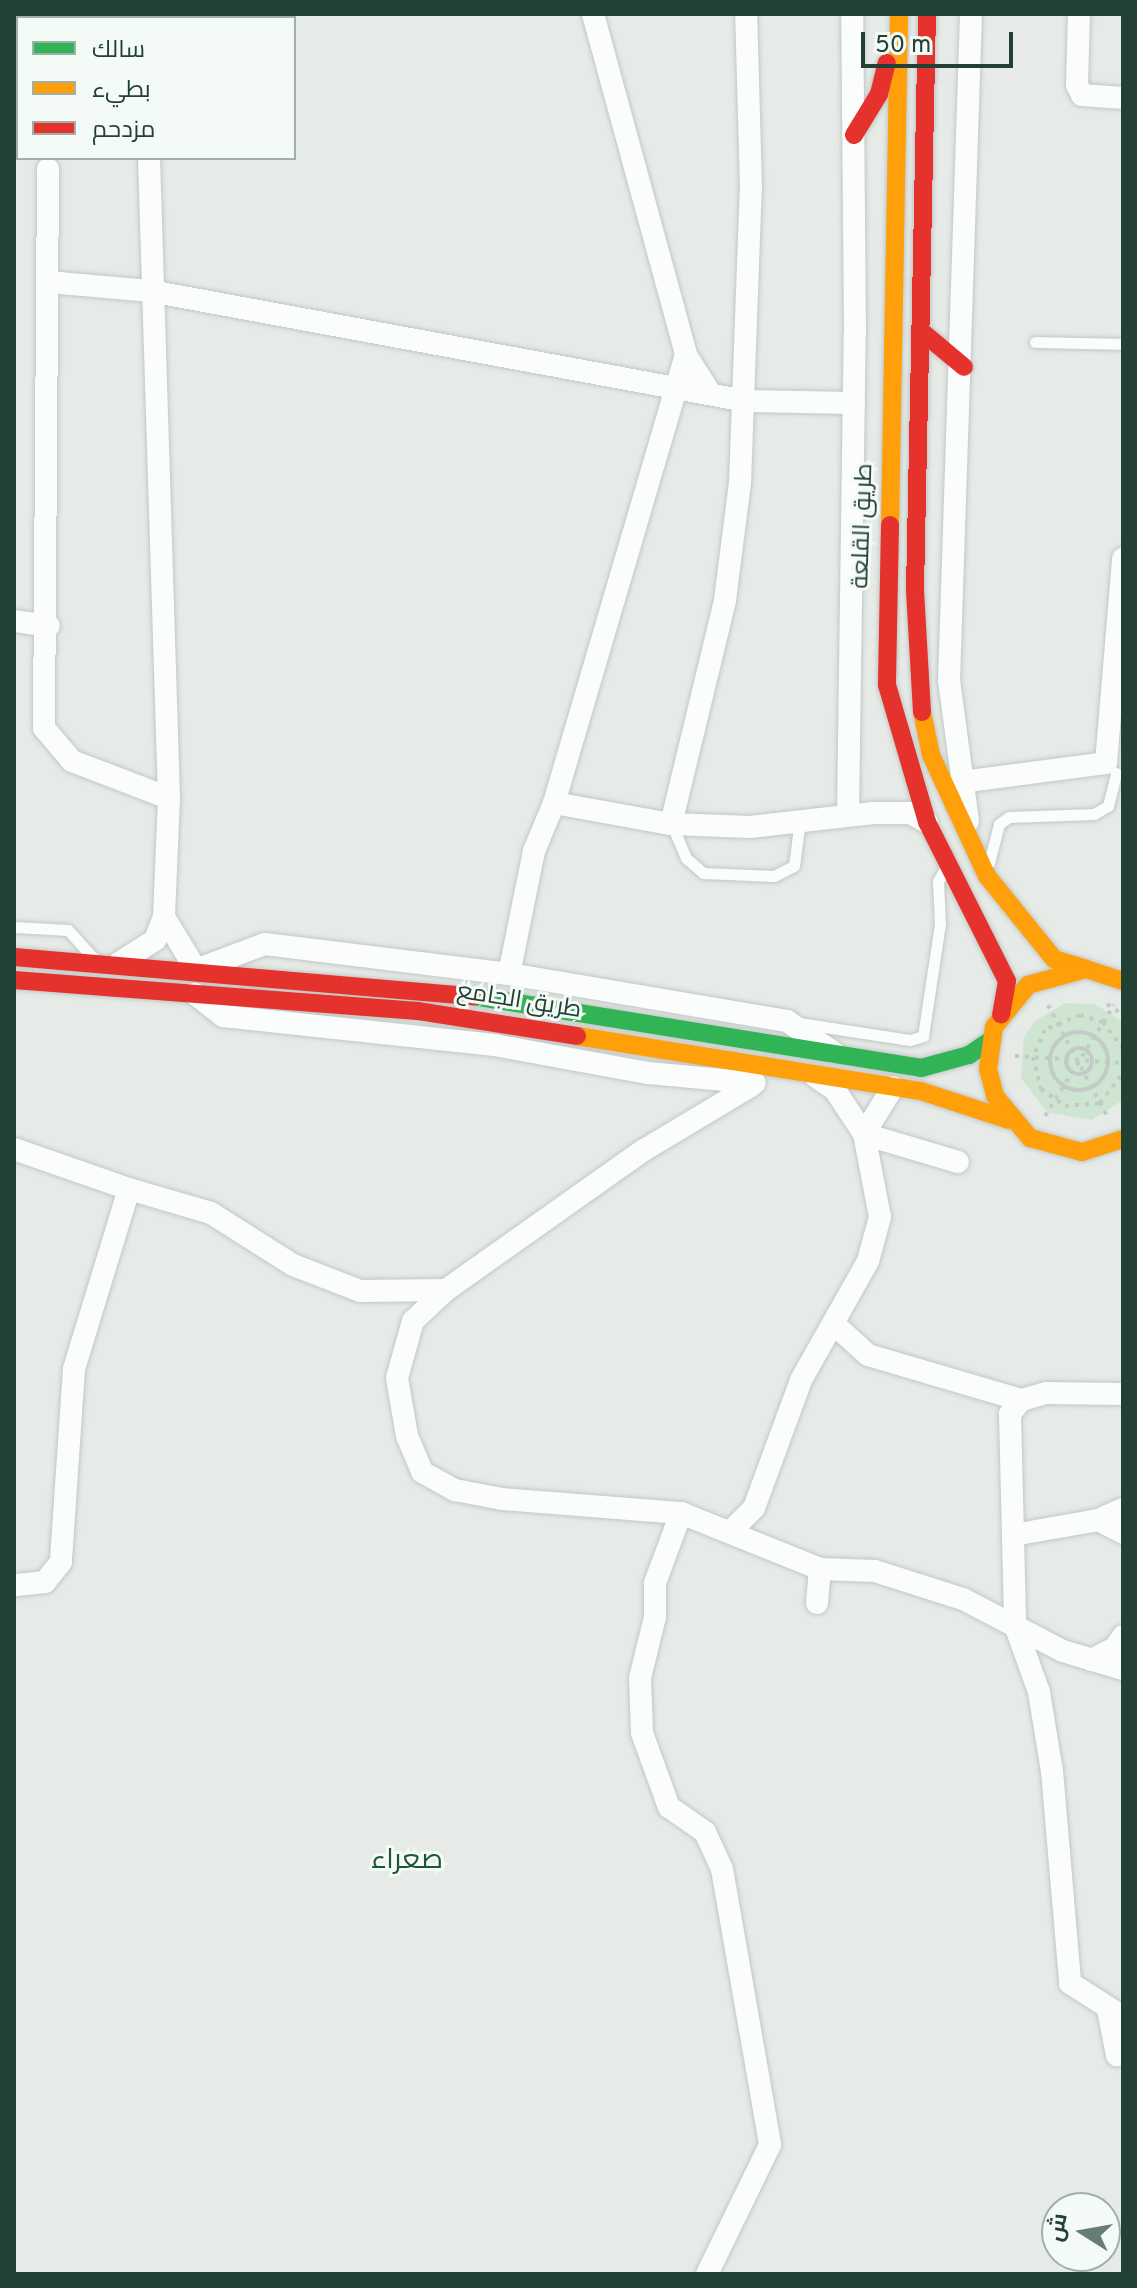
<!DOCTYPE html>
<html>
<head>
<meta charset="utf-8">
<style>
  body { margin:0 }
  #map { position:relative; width:1137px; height:2288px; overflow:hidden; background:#e6ebe8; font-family:Overpass,Cairo,sans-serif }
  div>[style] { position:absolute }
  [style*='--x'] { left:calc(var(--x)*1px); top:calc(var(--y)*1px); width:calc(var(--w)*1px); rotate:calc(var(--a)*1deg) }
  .green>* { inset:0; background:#cee5d1 }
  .path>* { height:4px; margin-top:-2px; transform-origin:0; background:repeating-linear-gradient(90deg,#c2cbc6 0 4px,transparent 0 10px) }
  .path>.ring { margin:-2px; padding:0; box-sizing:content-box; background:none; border:4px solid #c2cbc6; border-radius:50% }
  .roads { filter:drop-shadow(0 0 2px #c3c8c5) drop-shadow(0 0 2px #c3c8c5) }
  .lane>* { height:11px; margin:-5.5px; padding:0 5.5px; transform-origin:5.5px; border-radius:5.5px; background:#fbfcfc }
  .street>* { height:22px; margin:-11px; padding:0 11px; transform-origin:11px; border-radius:11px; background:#fbfcfc }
  .fast>* { height:18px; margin:-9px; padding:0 9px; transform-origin:9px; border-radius:9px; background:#30b455 }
  .slow>* { height:18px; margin:-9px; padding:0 9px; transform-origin:9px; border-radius:9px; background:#ff9f0a }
  .jam>* { height:18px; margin:-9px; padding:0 9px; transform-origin:9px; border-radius:9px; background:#e5322d }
  span { translate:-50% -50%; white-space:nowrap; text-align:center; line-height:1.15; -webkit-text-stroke:6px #f4faf6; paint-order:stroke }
  .street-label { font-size:24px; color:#224033 }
  .quarter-label { font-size:28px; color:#1c543c }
  .frame { position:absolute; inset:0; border:16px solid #224033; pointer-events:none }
  .legend { position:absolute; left:16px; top:16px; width:280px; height:144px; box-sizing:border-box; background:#f4faf6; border:2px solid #a0b0a8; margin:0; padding:10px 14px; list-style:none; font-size:24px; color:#224033 }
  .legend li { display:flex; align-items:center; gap:16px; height:40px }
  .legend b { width:40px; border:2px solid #a0b0a8 }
  .north { position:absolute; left:1041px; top:2192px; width:80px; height:80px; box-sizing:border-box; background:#f4faf6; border:2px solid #a0b0a8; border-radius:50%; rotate:281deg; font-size:22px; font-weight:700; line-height:32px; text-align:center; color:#224033 }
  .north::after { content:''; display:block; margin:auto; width:28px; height:36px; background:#677c72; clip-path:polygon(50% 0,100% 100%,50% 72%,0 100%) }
  .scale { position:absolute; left:861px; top:32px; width:152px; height:36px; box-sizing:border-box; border:4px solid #224033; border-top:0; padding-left:10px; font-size:24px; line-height:28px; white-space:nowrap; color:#224033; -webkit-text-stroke:6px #f4faf6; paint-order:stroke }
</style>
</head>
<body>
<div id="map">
  <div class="green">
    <i style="clip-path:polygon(1065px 1003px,1095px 1004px,1123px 1022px,1123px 1100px,1092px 1120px,1047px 1112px,1021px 1078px,1024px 1037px,1035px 1021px)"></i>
  </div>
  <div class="path">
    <i style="--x:1107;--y:1004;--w:19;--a:35"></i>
    <i style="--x:1048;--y:1005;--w:128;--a:62"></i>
    <i class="ring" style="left:1050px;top:1032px;width:54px;height:54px"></i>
    <i class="ring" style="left:1066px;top:1048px;width:22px;height:22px"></i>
    <i style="--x:1123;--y:1049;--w:34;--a:-127"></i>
    <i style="--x:1103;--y:1022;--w:24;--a:-163"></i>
    <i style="--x:1080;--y:1015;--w:38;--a:157"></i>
    <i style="--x:1045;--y:1030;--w:30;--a:114"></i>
    <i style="--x:1033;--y:1057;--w:33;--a:76"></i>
    <i style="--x:1041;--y:1089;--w:29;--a:35"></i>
    <i style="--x:1065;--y:1106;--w:35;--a:-5"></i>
    <i style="--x:1100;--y:1103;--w:37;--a:-52"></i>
    <i style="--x:1015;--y:1056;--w:108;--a:3.7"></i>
    <i style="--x:1045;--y:1116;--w:131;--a:-58.1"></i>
  </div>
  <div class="roads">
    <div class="lane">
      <i style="--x:1035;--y:342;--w:88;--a:1.3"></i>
      <i style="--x:672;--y:825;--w:36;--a:67"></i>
      <i style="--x:686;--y:858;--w:23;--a:41"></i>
      <i style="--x:703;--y:873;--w:71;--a:2.4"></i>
      <i style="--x:774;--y:876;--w:22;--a:-27"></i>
      <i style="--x:794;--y:866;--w:46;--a:-82.6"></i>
      <i style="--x:989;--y:863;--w:40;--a:-75.6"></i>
      <i style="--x:999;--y:824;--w:12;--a:-35"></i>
      <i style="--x:1009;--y:817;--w:85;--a:-2"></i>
      <i style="--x:1094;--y:814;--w:16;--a:-30"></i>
      <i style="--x:1108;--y:806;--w:34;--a:-76"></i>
      <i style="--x:14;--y:927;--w:54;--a:3.2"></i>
      <i style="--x:68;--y:930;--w:38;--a:48"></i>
      <i style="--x:799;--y:1023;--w:112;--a:8.7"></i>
      <i style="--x:910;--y:1040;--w:14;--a:-17"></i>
      <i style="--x:923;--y:1036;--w:113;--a:-81.4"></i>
      <i style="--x:940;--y:924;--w:43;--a:-92.7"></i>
      <i style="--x:938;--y:881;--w:16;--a:-60"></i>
    </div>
    <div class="street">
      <i style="--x:145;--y:14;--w:4;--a:76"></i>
      <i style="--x:593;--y:14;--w:353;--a:74.7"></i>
      <i style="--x:686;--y:355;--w:45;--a:57.7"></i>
      <i style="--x:1079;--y:14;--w:71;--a:91.6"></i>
      <i style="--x:1077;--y:85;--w:11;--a:63"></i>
      <i style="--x:1082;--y:95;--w:41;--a:4.2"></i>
      <i style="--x:149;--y:158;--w:640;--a:88.21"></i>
      <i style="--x:169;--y:798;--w:119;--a:92.4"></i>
      <i style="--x:48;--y:169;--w:559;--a:90.41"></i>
      <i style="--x:44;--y:728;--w:43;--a:49.7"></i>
      <i style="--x:72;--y:761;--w:104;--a:20.9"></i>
      <i style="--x:48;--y:282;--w:102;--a:5"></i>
      <i style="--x:150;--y:291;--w:606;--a:10.46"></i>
      <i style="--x:746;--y:401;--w:108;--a:1.1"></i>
      <i style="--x:14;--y:621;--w:35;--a:8"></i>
      <i style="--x:1106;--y:763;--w:205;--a:-85.2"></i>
      <i style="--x:962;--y:782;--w:145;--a:-7.5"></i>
      <i style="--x:554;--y:803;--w:119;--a:10.2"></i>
      <i style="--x:671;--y:824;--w:79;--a:2.2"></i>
      <i style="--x:750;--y:827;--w:124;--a:-6.5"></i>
      <i style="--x:873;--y:813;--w:37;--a:0"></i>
      <i style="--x:910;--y:813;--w:19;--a:28"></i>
      <i style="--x:848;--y:814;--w:481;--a:-89.2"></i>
      <i style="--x:855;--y:333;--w:319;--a:-90.5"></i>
      <i style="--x:968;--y:821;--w:141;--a:-97.7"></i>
      <i style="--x:949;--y:681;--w:667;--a:-88.11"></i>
      <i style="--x:671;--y:824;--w:230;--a:-76.4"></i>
      <i style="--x:725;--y:600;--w:118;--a:-82.7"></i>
      <i style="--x:740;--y:483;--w:295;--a:-87.9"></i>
      <i style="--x:751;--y:188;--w:174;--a:-91.6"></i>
      <i style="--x:119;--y:963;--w:43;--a:-32.6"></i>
      <i style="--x:155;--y:940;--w:25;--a:-69"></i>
      <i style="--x:164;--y:917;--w:60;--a:58.7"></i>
      <i style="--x:201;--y:968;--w:68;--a:-20.6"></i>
      <i style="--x:265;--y:944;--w:246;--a:7"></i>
      <i style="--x:509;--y:974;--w:282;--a:9.6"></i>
      <i style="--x:787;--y:1021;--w:55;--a:34"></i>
      <i style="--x:509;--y:974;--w:126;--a:-78.5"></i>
      <i style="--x:534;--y:851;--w:52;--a:-67.4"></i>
      <i style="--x:554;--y:803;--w:467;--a:-73.6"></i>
      <i style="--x:195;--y:994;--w:36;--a:38"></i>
      <i style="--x:223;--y:1016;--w:273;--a:6.1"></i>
      <i style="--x:494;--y:1045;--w:157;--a:10.3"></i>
      <i style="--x:648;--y:1073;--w:107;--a:5.3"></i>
      <i style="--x:816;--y:1077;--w:23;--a:34"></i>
      <i style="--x:835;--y:1090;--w:53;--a:56.6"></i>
      <i style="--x:864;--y:1134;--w:55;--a:-58.3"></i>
      <i style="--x:14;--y:1149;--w:122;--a:19.2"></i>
      <i style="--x:129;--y:1189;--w:188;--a:107"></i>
      <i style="--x:74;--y:1369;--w:193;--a:93.9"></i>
      <i style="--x:61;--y:1562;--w:26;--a:129"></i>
      <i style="--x:45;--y:1582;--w:31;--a:174"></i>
      <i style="--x:129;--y:1189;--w:85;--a:16.3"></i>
      <i style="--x:211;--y:1213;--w:97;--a:32.4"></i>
      <i style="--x:293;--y:1265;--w:72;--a:21.2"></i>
      <i style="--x:360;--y:1291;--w:86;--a:-0.7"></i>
      <i style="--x:446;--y:1290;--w:242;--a:-35.3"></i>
      <i style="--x:644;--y:1150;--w:125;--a:-30.9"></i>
      <i style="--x:446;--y:1290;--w:45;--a:136.8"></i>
      <i style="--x:413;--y:1321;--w:59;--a:105.7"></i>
      <i style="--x:397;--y:1378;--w:59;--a:80.2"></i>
      <i style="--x:407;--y:1436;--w:39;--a:67"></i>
      <i style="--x:422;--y:1472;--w:38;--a:29"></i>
      <i style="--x:455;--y:1490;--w:48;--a:10.8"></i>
      <i style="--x:502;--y:1499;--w:180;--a:4.5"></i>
      <i style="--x:681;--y:1513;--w:150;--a:21.9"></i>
      <i style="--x:820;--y:1569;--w:55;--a:2.1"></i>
      <i style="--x:875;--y:1571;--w:92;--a:17.7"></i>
      <i style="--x:963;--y:1599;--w:113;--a:27.5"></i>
      <i style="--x:1063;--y:1651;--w:63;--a:16.7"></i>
      <i style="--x:836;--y:1326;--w:43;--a:42.2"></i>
      <i style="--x:868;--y:1355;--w:159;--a:16.4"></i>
      <i style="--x:1123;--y:1394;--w:77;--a:-179.3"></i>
      <i style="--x:1046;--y:1393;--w:26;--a:164"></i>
      <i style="--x:1021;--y:1400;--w:18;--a:128"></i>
      <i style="--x:1010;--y:1414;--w:211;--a:88.6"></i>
      <i style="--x:1015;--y:1625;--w:71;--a:70.3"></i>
      <i style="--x:1039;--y:1692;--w:80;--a:80.7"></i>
      <i style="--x:1052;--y:1771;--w:213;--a:85.1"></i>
      <i style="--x:1070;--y:1983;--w:63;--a:32.7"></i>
      <i style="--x:681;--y:1513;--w:75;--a:110.4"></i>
      <i style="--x:655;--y:1583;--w:34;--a:90"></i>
      <i style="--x:655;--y:1617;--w:63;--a:103.8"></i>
      <i style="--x:640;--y:1678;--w:55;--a:87.9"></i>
      <i style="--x:642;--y:1733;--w:79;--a:70"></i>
      <i style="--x:669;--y:1807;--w:44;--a:34.8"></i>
      <i style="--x:705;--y:1832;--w:41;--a:65.3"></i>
      <i style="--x:722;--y:1869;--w:280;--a:80.1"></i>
      <i style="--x:770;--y:2145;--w:144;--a:116"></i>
      <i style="--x:1098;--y:1520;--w:28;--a:27"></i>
      <i style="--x:730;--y:1532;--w:34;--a:-45"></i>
      <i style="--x:754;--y:1508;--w:136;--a:-69.8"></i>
      <i style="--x:801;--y:1380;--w:137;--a:-60.6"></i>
      <i style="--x:868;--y:1261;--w:46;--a:-74.7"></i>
      <i style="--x:880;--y:1217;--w:85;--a:-100.9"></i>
      <i style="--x:864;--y:1134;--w:98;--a:16.6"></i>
      <i style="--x:1013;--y:1535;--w:86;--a:-10"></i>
      <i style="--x:1098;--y:1520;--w:27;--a:-24"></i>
      <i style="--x:817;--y:1603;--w:34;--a:-85"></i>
      <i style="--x:1091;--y:1660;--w:27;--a:-27"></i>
      <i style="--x:1115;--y:1648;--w:14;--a:-56"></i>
      <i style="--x:1108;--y:2010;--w:46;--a:78.7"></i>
      <i style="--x:1117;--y:2055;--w:12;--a:-59"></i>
    </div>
    <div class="fast">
      <i style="--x:473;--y:996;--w:454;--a:9.1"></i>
      <i style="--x:921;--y:1068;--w:50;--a:-15.2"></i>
      <i style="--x:969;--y:1055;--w:25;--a:-34"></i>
    </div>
    <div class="slow">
      <i style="--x:890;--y:525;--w:511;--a:-88.99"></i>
      <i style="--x:922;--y:712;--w:44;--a:78.2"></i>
      <i style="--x:931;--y:755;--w:133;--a:65.2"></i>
      <i style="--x:987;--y:876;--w:107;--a:51.1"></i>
      <i style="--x:1054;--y:959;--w:34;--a:17"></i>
      <i style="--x:1123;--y:981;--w:39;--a:-162"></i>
      <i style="--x:1086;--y:969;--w:60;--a:164.6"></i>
      <i style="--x:1028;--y:985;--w:54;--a:129"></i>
      <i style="--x:994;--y:1027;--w:42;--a:98.1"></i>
      <i style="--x:988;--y:1069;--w:28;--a:75"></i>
      <i style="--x:995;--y:1096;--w:55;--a:50.2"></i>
      <i style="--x:1030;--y:1138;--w:54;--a:15.1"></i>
      <i style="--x:1082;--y:1152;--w:43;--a:-17.6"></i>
      <i style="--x:577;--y:1036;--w:348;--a:9.1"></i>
      <i style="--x:921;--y:1091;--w:93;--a:18.2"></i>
    </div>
    <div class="jam">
      <i style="--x:854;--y:135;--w:48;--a:-58.6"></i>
      <i style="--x:879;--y:94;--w:32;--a:-76"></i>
      <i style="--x:921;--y:331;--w:56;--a:39.9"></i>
      <i style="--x:890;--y:525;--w:160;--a:91.1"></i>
      <i style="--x:887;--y:685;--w:143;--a:73.7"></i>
      <i style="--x:927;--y:822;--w:178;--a:63.3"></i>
      <i style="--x:1007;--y:981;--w:34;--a:100"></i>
      <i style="--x:922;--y:712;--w:122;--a:-93.3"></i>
      <i style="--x:915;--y:590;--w:576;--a:-88.81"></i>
      <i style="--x:14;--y:957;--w:461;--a:4.9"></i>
      <i style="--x:14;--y:980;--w:405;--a:4.4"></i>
      <i style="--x:418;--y:1011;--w:161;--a:8.9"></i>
    </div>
  </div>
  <div class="street-label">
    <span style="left:864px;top:526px;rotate:-88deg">طريق القلعة</span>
    <span style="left:519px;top:1002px;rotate:9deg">طريق الجامع</span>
  </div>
  <div class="quarter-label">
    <span style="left:407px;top:1861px">صعراء</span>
  </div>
  <div class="frame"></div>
  <ul class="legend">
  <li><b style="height:10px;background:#30b455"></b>سالك</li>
  <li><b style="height:10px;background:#ff9f0a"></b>بطيء</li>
  <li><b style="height:10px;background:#e5322d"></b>مزدحم</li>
  </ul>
  <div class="north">ش</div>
  <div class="scale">50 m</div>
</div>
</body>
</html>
